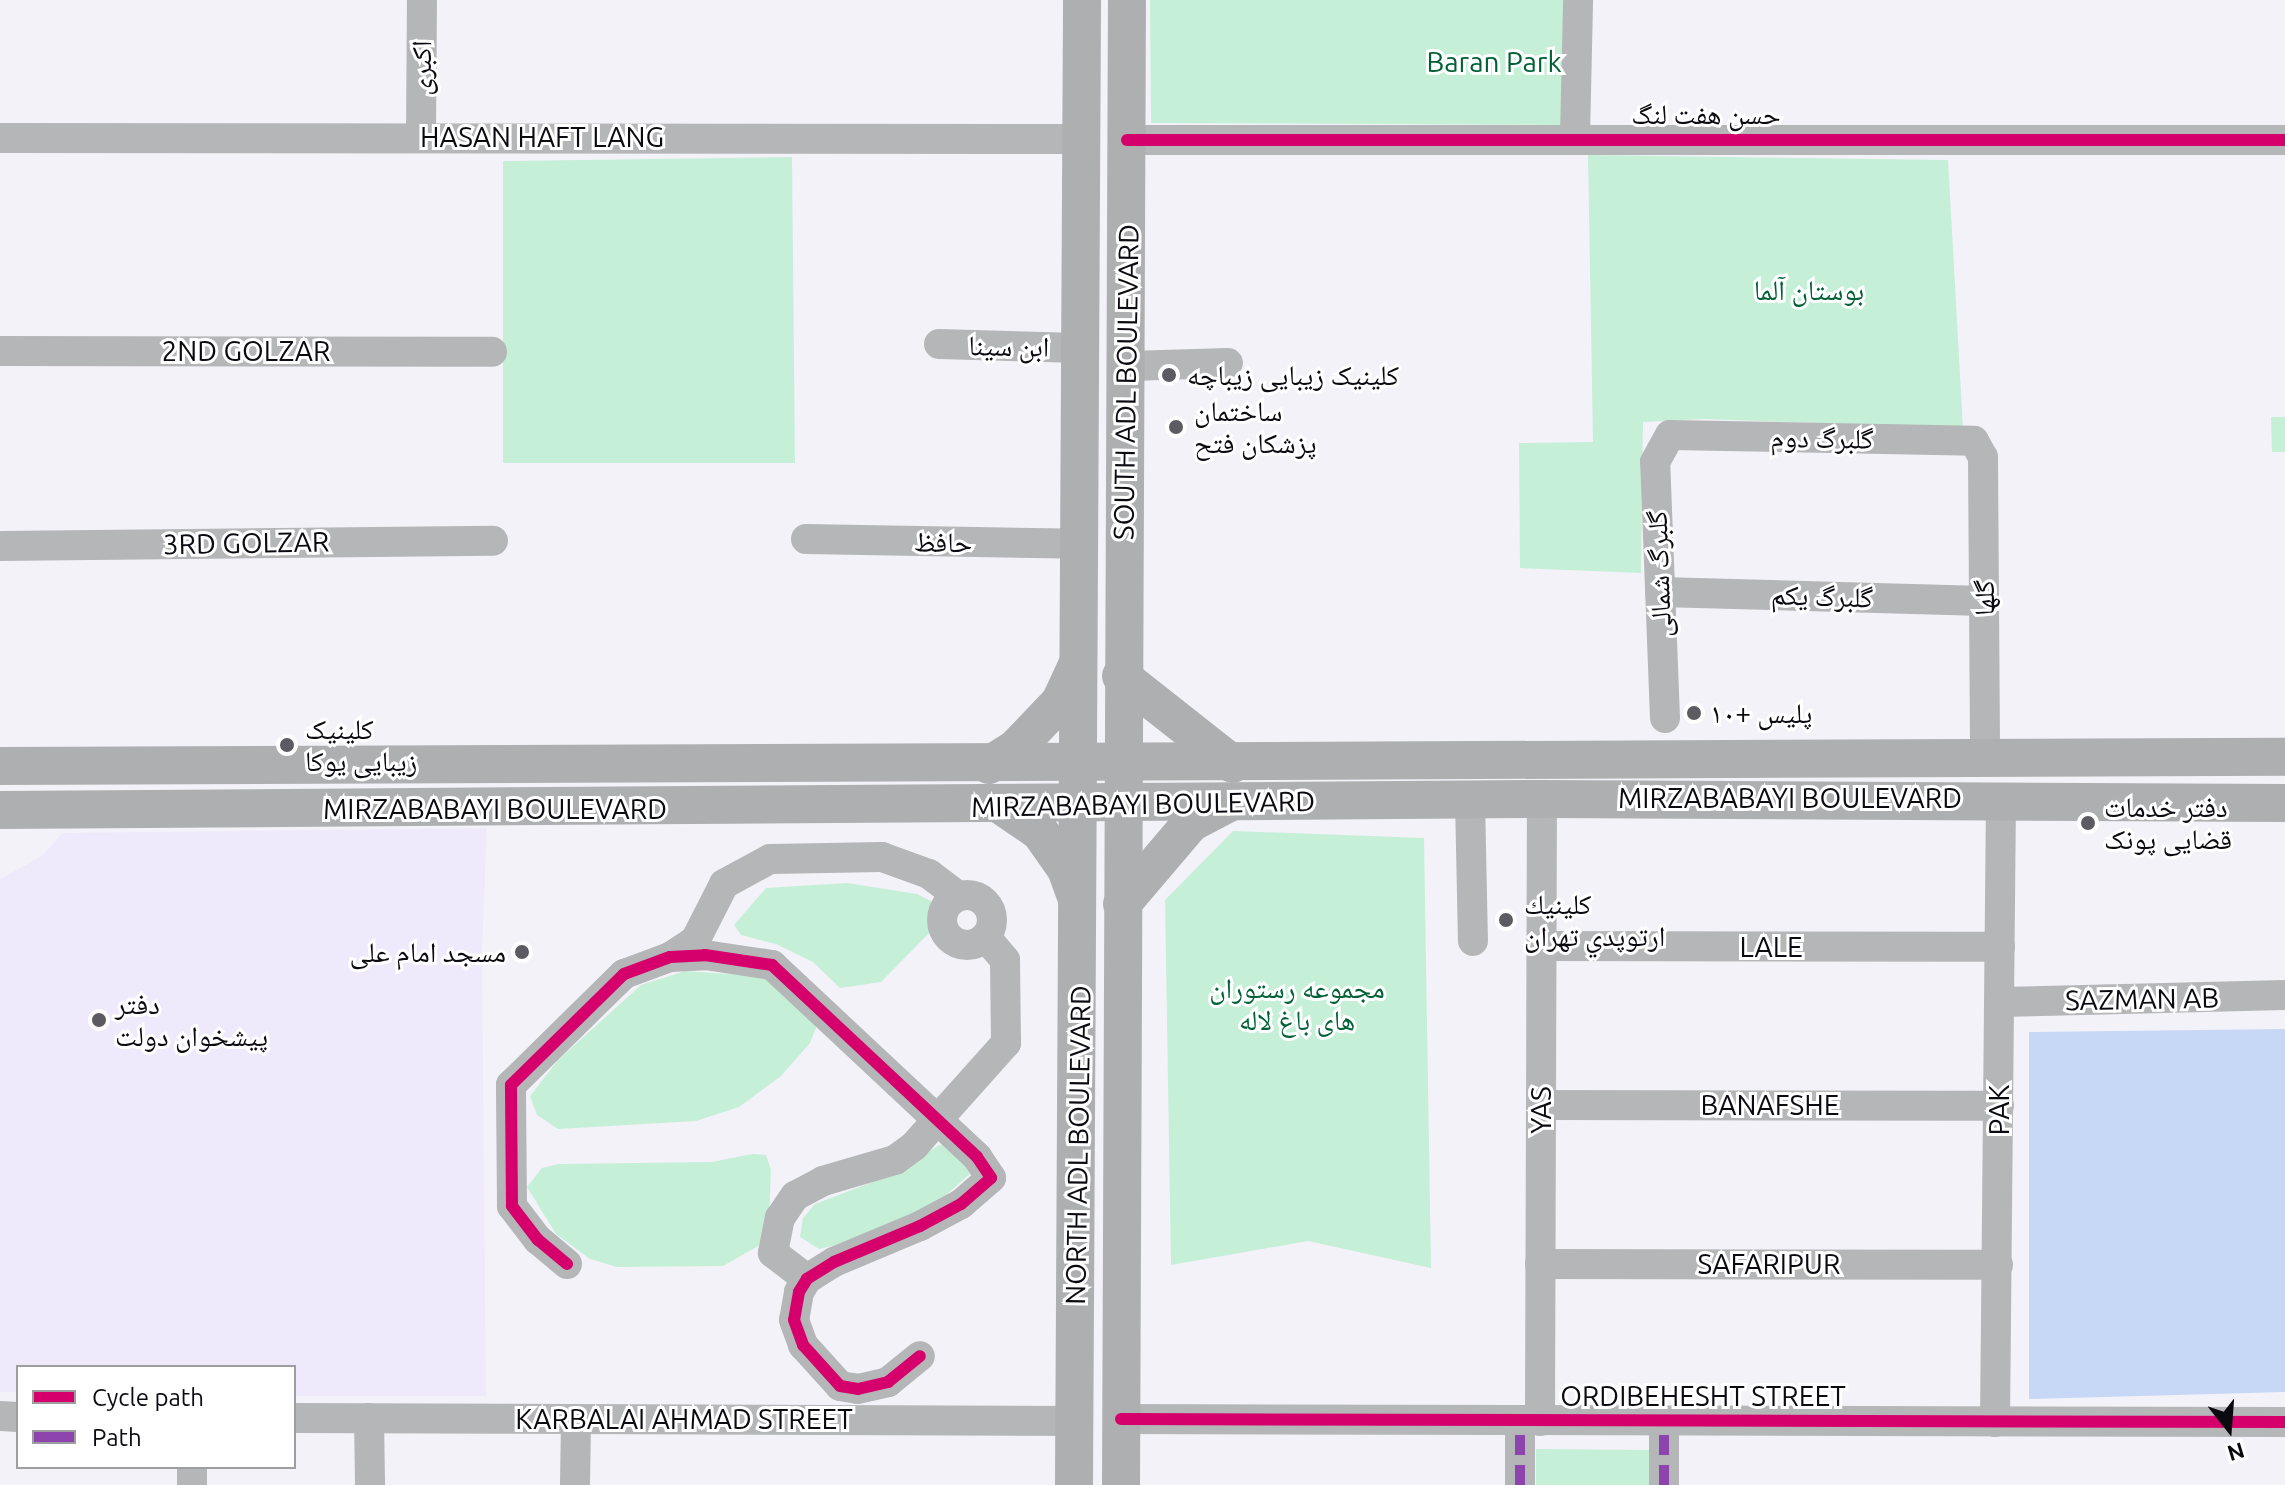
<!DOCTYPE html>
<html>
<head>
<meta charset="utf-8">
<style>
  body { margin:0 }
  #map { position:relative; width:2285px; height:1485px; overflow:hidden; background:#f4f2f9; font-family:Ubuntu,"Noto Naskh Arabic",sans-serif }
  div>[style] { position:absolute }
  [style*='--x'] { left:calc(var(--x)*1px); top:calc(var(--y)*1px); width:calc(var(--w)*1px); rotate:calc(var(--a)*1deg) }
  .built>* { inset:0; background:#efeafb }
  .green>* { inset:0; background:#c5efd7 }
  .water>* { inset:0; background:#c7d8f6 }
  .minor>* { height:30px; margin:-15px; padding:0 15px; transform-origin:15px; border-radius:15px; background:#b5b6b7 }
  .minor>.ring { margin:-15px; padding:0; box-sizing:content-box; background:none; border:30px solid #b5b6b7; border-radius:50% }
  .major>* { height:38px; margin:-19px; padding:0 19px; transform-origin:19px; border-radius:19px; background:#adafb0 }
  .quiet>* { height:10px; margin-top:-5px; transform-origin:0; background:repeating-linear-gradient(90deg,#8e44ad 0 20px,transparent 0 30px) }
  .cycleway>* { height:12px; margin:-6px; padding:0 6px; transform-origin:6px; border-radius:6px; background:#d6006c }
  .dots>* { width:22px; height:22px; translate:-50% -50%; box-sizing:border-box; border:4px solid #fff; border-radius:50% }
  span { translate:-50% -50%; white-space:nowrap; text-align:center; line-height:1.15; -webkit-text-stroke:6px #fff; paint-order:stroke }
  .park-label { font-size:28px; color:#006136 }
  .street-label { font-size:28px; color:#0c0a11 }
  .poi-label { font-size:28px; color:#0c0a11 }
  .left { translate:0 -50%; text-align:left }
  .right { translate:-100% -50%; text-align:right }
  .legend { position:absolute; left:16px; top:1365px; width:280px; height:104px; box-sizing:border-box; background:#fff; border:2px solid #9e9da0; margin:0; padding:10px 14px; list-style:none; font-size:24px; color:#0c0a11 }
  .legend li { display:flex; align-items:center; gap:16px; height:40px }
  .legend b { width:40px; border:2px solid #9e9da0 }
  .north { position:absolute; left:2189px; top:1389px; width:80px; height:80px; -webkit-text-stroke:6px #fff; paint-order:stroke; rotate:163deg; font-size:22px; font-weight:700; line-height:32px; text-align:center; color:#0c0a11 }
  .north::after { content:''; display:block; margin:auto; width:28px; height:36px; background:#0c0a11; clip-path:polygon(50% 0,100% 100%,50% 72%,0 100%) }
</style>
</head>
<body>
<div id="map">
  <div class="built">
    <i style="clip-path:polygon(487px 828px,482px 951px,486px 1396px,294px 1396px,294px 1367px,18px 1367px,18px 1392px,0 1392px,0 879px,42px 856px,62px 833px)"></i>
  </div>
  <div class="green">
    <i style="clip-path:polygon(1150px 0,1567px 0,1563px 125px,1151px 123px)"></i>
    <i style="clip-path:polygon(1588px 155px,1948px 160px,1963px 428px,1703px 419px,1643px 422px,1641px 573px,1520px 568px,1519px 443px,1593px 442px)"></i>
    <i style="clip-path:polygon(792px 157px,795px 463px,503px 463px,503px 161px)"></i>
    <i style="clip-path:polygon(2271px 417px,2285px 417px,2285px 452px,2272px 452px)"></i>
    <i style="clip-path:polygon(1233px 831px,1424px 838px,1431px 1268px,1308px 1241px,1171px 1265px,1165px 900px)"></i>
    <i style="clip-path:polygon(847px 883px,917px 894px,931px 901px,936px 914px,932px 930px,881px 982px,840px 988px,813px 962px,776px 944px,741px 935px,734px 925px,766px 888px)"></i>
    <i style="clip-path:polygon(685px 971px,771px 977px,817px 1025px,810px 1043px,781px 1076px,739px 1107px,696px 1121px,558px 1129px,537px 1115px,530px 1096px,558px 1060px,641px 985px)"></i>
    <i style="clip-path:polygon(952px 1144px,972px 1172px,946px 1195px,892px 1226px,845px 1243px,819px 1249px,800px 1237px,803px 1218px,815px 1204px,891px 1175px,939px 1145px)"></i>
    <i style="clip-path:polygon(752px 1154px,766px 1155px,771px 1170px,769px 1219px,760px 1245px,723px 1266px,617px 1267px,590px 1259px,556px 1234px,527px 1187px,542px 1168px,559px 1164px,712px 1162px)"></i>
    <i style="clip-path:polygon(1536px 1449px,1653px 1450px,1652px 1485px,1536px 1485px)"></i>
  </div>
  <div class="water">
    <i style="clip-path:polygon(2285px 1029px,2285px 1392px,2029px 1399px,2029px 1032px)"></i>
  </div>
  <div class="minor">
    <i style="--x:421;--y:136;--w:136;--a:-89.6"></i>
    <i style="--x:1575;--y:137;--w:137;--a:-88.7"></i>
    <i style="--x:0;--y:138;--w:1083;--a:0.05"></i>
    <i style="--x:1127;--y:140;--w:1158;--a:0"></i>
    <i style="--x:939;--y:344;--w:141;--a:1.6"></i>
    <i style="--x:0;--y:351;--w:492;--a:0.1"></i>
    <i style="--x:1129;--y:366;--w:99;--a:-1.7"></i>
    <i style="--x:806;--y:539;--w:274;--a:1"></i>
    <i style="--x:0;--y:546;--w:493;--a:-0.6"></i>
    <i style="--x:1660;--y:592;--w:324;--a:1.6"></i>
    <i style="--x:1665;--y:718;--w:256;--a:-92.2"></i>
    <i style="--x:1655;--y:462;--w:31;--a:-61"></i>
    <i style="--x:1670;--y:435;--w:304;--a:1.1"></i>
    <i style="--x:1974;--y:441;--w:18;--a:61"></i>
    <i style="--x:1983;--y:457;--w:301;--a:89.6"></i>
    <i style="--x:1470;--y:800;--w:141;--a:88.8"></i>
    <i class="ring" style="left:942px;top:895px;width:20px;height:20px"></i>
    <i style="--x:1541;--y:946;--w:459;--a:0.1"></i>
    <i style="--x:670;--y:957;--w:30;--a:-33"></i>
    <i style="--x:695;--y:941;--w:64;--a:-63"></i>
    <i style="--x:724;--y:884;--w:52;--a:-28.5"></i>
    <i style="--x:770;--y:859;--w:112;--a:-1"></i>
    <i style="--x:882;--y:857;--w:50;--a:19.9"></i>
    <i style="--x:929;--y:874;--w:36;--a:37"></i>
    <i style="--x:2000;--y:1002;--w:285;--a:-1.4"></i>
    <i style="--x:1541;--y:1105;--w:458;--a:0.1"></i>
    <i style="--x:567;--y:1264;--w:38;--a:-140"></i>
    <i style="--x:538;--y:1240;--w:43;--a:-127.4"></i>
    <i style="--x:512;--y:1206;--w:121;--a:-90.5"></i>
    <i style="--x:511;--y:1085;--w:158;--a:-44.5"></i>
    <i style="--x:624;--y:974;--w:49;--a:-20.3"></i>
    <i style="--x:670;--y:957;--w:35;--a:-3"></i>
    <i style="--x:705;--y:955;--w:68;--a:8.5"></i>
    <i style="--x:772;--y:965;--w:281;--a:43.1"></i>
    <i style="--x:977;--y:1157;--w:25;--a:56"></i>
    <i style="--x:991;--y:1178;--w:40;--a:139"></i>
    <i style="--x:961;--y:1204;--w:47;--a:151.8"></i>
    <i style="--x:920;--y:1226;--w:93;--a:157.3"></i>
    <i style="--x:834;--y:1262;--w:32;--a:148"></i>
    <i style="--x:807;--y:1279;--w:15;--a:122"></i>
    <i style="--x:799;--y:1292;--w:28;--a:100"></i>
    <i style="--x:794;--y:1320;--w:27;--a:70"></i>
    <i style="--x:803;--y:1345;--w:55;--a:47.9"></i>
    <i style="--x:840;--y:1386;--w:18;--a:9"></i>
    <i style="--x:858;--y:1389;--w:31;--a:-13"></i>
    <i style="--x:888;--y:1382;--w:41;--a:-39.1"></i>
    <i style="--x:1540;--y:1264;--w:458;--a:0.1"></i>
    <i style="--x:807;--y:1279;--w:43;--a:-142.6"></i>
    <i style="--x:773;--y:1253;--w:36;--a:-79"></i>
    <i style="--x:780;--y:1218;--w:27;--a:-56"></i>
    <i style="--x:795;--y:1196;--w:32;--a:-28"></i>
    <i style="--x:823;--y:1181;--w:75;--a:-16.3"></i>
    <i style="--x:895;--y:1160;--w:24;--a:-36"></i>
    <i style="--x:914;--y:1146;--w:138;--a:-48.2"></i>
    <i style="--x:1006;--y:1043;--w:83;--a:-90.7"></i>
    <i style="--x:1005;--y:960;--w:30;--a:-130"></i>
    <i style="--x:0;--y:1416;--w:18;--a:3"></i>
    <i style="--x:294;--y:1418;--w:781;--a:0.22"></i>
    <i style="--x:369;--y:1418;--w:67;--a:89.1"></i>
    <i style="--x:1121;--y:1419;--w:1164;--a:0.15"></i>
    <i style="--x:1540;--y:1421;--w:622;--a:-89.82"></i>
    <i style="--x:1995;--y:1422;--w:624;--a:-89.45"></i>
    <i style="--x:192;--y:1467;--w:18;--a:90"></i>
    <i style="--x:575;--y:1485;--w:66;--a:-89.1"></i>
    <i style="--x:1520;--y:1485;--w:65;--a:-90"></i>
    <i style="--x:1664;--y:1485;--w:64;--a:-90"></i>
  </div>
  <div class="major">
    <i style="--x:1121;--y:676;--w:142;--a:38.2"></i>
    <i style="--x:989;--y:765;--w:32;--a:-32"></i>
    <i style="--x:1016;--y:748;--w:64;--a:-46.3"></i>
    <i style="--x:1060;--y:702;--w:43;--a:-65.2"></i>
    <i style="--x:0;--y:766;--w:2285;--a:-0.23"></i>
    <i style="--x:1002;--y:806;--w:46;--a:34.4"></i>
    <i style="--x:1040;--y:832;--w:45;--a:54.9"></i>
    <i style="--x:1066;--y:869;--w:30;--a:70"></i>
    <i style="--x:0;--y:810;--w:1542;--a:-0.41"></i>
    <i style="--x:1542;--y:799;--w:743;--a:0.31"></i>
    <i style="--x:1122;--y:904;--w:106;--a:-49.6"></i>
    <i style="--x:1191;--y:823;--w:43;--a:-27.8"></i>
    <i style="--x:1074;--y:1485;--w:1485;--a:-89.69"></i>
    <i style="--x:1121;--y:1485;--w:1485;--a:-89.77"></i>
  </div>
  <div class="quiet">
    <i style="--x:1520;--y:1485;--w:65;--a:-90"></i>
    <i style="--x:1664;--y:1485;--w:64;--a:-90"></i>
  </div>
  <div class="cycleway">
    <i style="--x:1127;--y:140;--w:1158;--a:0"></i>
    <i style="--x:567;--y:1264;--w:38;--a:-140"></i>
    <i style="--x:538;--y:1240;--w:43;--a:-127.4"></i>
    <i style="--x:512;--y:1206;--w:121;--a:-90.5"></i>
    <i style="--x:511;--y:1085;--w:158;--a:-44.5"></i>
    <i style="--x:624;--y:974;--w:49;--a:-20.3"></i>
    <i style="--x:670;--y:957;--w:35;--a:-3"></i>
    <i style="--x:705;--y:955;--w:68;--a:8.5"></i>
    <i style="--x:772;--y:965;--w:281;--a:43.1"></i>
    <i style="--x:977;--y:1157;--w:25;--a:56"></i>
    <i style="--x:991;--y:1178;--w:40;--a:139"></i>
    <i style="--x:961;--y:1204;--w:47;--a:151.8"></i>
    <i style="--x:920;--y:1226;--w:93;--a:157.3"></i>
    <i style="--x:834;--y:1262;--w:32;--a:148"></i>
    <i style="--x:807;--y:1279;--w:15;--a:122"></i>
    <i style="--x:799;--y:1292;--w:28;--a:100"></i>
    <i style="--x:794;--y:1320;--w:27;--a:70"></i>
    <i style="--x:803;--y:1345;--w:55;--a:47.9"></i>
    <i style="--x:840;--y:1386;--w:18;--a:9"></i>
    <i style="--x:858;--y:1389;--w:31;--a:-13"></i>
    <i style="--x:888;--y:1382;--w:41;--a:-39.1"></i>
    <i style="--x:1121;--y:1419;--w:1164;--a:0.15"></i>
  </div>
  <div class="dots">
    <i style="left:1169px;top:375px;background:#5d5b62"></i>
    <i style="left:1176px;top:427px;background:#5d5b62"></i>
    <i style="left:1694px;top:713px;background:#5d5b62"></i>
    <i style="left:287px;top:745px;background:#5d5b62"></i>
    <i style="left:2088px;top:823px;background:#5d5b62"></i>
    <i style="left:1506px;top:920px;background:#5d5b62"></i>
    <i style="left:522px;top:952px;background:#5d5b62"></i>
    <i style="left:99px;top:1020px;background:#5d5b62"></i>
  </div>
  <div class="park-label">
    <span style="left:1494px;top:62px">Baran Park</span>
    <span style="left:1809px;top:290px">بوستان آلما</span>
    <span style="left:1297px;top:1004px">مجموعه رستوران<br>های باغ لاله</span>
  </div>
  <div class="street-label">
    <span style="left:421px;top:68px;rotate:-89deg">اکبری</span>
    <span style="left:1706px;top:114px">حسن هفت لنگ</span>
    <span style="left:542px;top:137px">HASAN HAFT LANG</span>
    <span style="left:1009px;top:346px;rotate:1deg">ابن سینا</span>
    <span style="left:246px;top:351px">2ND GOLZAR</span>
    <span style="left:1126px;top:382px;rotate:-89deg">SOUTH ADL BOULEVARD</span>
    <span style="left:1822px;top:438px;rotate:1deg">گلبرگ دوم</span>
    <span style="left:943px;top:542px;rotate:1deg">حافظ</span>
    <span style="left:246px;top:543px;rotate:-1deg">3RD GOLZAR</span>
    <span style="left:1659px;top:574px;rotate:-92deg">گلبرگ شمالی</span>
    <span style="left:1822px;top:596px;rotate:2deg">گلبرگ یکم</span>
    <span style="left:1984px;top:598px;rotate:-90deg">گلها</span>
    <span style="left:1790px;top:798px">MIRZABABAYI BOULEVARD</span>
    <span style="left:1143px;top:804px;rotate:-1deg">MIRZABABAYI BOULEVARD</span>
    <span style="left:495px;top:809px">MIRZABABAYI BOULEVARD</span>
    <span style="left:1771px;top:947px">LALE</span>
    <span style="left:2142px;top:999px;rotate:-1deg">SAZMAN AB</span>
    <span style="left:1770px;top:1105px">BANAFSHE</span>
    <span style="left:1541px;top:1110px;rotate:-90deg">YAS</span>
    <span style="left:1999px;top:1110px;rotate:-90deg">PAK</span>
    <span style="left:1078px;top:1145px;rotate:-89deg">NORTH ADL BOULEVARD</span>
    <span style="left:1769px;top:1264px">SAFARIPUR</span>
    <span style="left:1703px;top:1396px">ORDIBEHESHT STREET</span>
    <span style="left:684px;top:1419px">KARBALAI AHMAD STREET</span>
  </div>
  <div class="poi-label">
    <span class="left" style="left:1187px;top:375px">کلینیک زیبایی زیباچه</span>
    <span class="left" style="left:1194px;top:427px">ساختمان<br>پزشکان فتح</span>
    <span class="left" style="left:1710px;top:713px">پلیس +۱۰</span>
    <span class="left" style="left:305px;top:745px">کلینیک<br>زیبایی یوکا</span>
    <span class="left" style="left:2104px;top:823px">دفتر خدمات<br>قضایی پونک</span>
    <span class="left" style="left:1524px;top:920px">كلينيك<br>ارتوپدي تهران</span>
    <span class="right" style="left:506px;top:952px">مسجد امام علی</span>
    <span class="left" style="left:115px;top:1020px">دفتر<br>پیشخوان دولت</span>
  </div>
  <ul class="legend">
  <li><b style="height:10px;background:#d6006c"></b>Cycle path</li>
  <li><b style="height:10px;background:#8e44ad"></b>Path</li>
  </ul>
  <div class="north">N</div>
</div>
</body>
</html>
